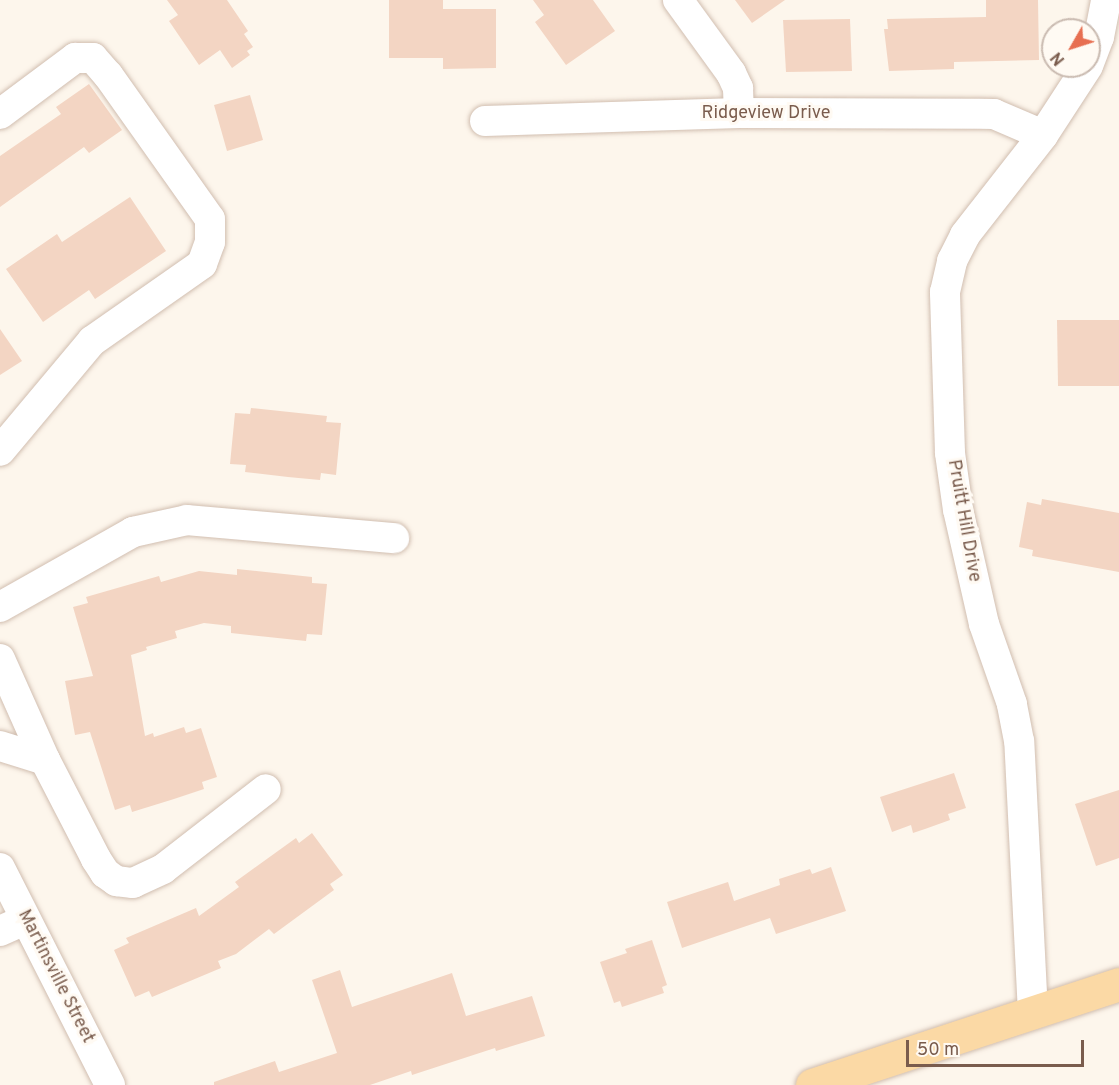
<!DOCTYPE html>
<html>
<head>
<meta charset="utf-8">
<style>
  body { margin:0 }
  #map { position:relative; width:1119px; height:1085px; overflow:hidden; background:#fdf6ec; font-family:Overpass,sans-serif }
  div>[style] { position:absolute }
  [style*='--x'] { left:calc(var(--x)*1px); top:calc(var(--y)*1px); width:calc(var(--w)*1px); rotate:calc(var(--a)*1deg) }
  .building>* { inset:0; background:#f3d5c3 }
  .roads { filter:drop-shadow(0 0 2px #d1beb0) drop-shadow(0 0 2px #d1beb0) }
  .minor>* { height:30px; margin:-15px; padding:0 15px; transform-origin:15px; border-radius:15px; background:#fff }
  .major>* { height:33px; margin:-16.5px; padding:0 16.5px; transform-origin:16.5px; border-radius:16.5px; background:#fbd9a5 }
  span { translate:-50% -50%; white-space:nowrap; text-align:center; line-height:1.15; -webkit-text-stroke:6px #fffaf3; paint-order:stroke }
  .street-label { font-size:18px; color:#7a5c4d }
  .north { position:absolute; left:1041px; top:18px; width:60px; height:60px; box-sizing:border-box; background:#fffaf3; border:2px solid #cabbb1; border-radius:50%; rotate:231deg; font-size:16px; font-weight:700; line-height:24px; text-align:center; color:#7a5c4d }
  .north::after { content:''; display:block; margin:auto; width:21px; height:27px; background:#e76f51; clip-path:polygon(50% 0,100% 100%,50% 72%,0 100%) }
  .scale { position:absolute; left:906px; top:1040px; width:178px; height:27px; box-sizing:border-box; border:3px solid #7a5c4d; border-top:0; padding-left:8px; font-size:18px; line-height:21px; white-space:nowrap; color:#7a5c4d; -webkit-text-stroke:4px #fffaf3; paint-order:stroke }
</style>
</head>
<body>
<div id="map">
  <div class="building">
    <i style="clip-path:polygon(167px 0,227px 0,248px 31px,244px 34px,253px 47px,247px 51px,250px 55px,232px 68px,220px 50px,199px 65px,169px 21px,178px 15px)"></i>
    <i style="clip-path:polygon(389px 0,443px 0,443px 9px,496px 9px,496px 68px,443px 69px,443px 58px,389px 58px)"></i>
    <i style="clip-path:polygon(533px 0,593px 0,615px 31px,566px 65px,535px 22px,544px 15px)"></i>
    <i style="clip-path:polygon(735px 0,785px 0,752px 23px)"></i>
    <i style="clip-path:polygon(986px 0,1038px 0,1039px 60px,954px 62px,954px 69px,889px 71px,884px 29px,888px 29px,887px 19px,986px 17px)"></i>
    <i style="clip-path:polygon(850px 19px,852px 71px,786px 72px,783px 20px)"></i>
    <i style="clip-path:polygon(89px 84px,122px 130px,89px 153px,84px 147px,0 207px,0 156px,61px 114px,56px 107px)"></i>
    <i style="clip-path:polygon(250px 95px,263px 140px,227px 151px,214px 105px)"></i>
    <i style="clip-path:polygon(130px 197px,166px 251px,95px 299px,89px 290px,43px 322px,6px 269px,57px 234px,62px 242px)"></i>
    <i style="clip-path:polygon(1057px 320px,1119px 320px,1119px 386px,1058px 386px)"></i>
    <i style="clip-path:polygon(0 329px,22px 361px,0 375px)"></i>
    <i style="clip-path:polygon(251px 408px,327px 416px,326px 422px,341px 423px,336px 475px,321px 473px,320px 480px,288px 477px,245px 472px,246px 465px,230px 464px,235px 413px,250px 414px)"></i>
    <i style="clip-path:polygon(1042px 499px,1119px 513px,1119px 572px,1032px 556px,1033px 550px,1019px 547px,1027px 502px,1041px 505px)"></i>
    <i style="clip-path:polygon(237px 569px,312px 577px,312px 583px,327px 584px,322px 635px,307px 634px,306px 641px,231px 633px,231px 626px,204px 623px,175px 631px,177px 638px,146px 647px,147px 650px,131px 655px,145px 736px,153px 733px,154px 737px,184px 727px,186px 733px,201px 728px,217px 777px,202px 782px,204px 789px,174px 799px,132px 812px,130px 805px,115px 810px,90px 732px,75px 735px,65px 681px,93px 676px,73px 607px,88px 603px,86px 597px,159px 576px,161px 582px,199px 571px,237px 575px)"></i>
    <i style="clip-path:polygon(954px 773px,966px 808px,948px 814px,950px 820px,925px 829px,913px 833px,911px 825px,892px 832px,880px 797px)"></i>
    <i style="clip-path:polygon(1119px 790px,1119px 858px,1096px 866px,1075px 804px)"></i>
    <i style="clip-path:polygon(312px 833px,343px 875px,330px 884px,334px 890px,274px 934px,269px 929px,236px 954px,218px 961px,221px 968px,152px 997px,149px 991px,135px 997px,114px 950px,129px 943px,126px 938px,196px 908px,199px 916px,239px 887px,235px 882px,296px 838px,299px 843px)"></i>
    <i style="clip-path:polygon(831px 867px,846px 911px,776px 934px,770px 918px,682px 948px,667px 902px,728px 882px,734px 901px,780px 885px,779px 879px,810px 869px,812px 874px)"></i>
    <i style="clip-path:polygon(652px 940px,667px 985px,662px 987px,664px 993px,622px 1007px,620px 1001px,614px 1003px,600px 962px,627px 953px,625px 949px)"></i>
    <i style="clip-path:polygon(340px 970px,352px 1007px,452px 973px,466px 1016px,532px 996px,545px 1036px,496px 1051px,495px 1048px,412px 1075px,411px 1071px,370px 1085px,214px 1085px,214px 1082px,275px 1061px,279px 1072px,337px 1053px,312px 980px)"></i>
  </div>
  <div class="roads">
    <div class="minor">
      <i style="--x:678;--y:0;--w:90;--a:54"></i>
      <i style="--x:731;--y:73;--w:17;--a:65"></i>
      <i style="--x:738;--y:88;--w:25;--a:88"></i>
      <i style="--x:1089;--y:63;--w:28;--a:-69"></i>
      <i style="--x:1099;--y:37;--w:38;--a:-79"></i>
      <i style="--x:0;--y:114;--w:94;--a:-36.7"></i>
      <i style="--x:75;--y:58;--w:18;--a:0"></i>
      <i style="--x:93;--y:58;--w:23;--a:49"></i>
      <i style="--x:108;--y:75;--w:176;--a:54.7"></i>
      <i style="--x:210;--y:219;--w:23;--a:90"></i>
      <i style="--x:210;--y:242;--w:23;--a:110"></i>
      <i style="--x:202;--y:264;--w:134;--a:145"></i>
      <i style="--x:92;--y:341;--w:143;--a:129.9"></i>
      <i style="--x:485;--y:121;--w:254;--a:-1.8"></i>
      <i style="--x:739;--y:113;--w:255;--a:0.2"></i>
      <i style="--x:994;--y:114;--w:53;--a:23.2"></i>
      <i style="--x:0;--y:607;--w:153;--a:-29.4"></i>
      <i style="--x:133;--y:532;--w:55;--a:-12.5"></i>
      <i style="--x:187;--y:520;--w:208;--a:5"></i>
      <i style="--x:0;--y:659;--w:111;--a:66"></i>
      <i style="--x:45;--y:760;--w:111;--a:62.7"></i>
      <i style="--x:96;--y:859;--w:17;--a:57"></i>
      <i style="--x:105;--y:873;--w:14;--a:36"></i>
      <i style="--x:116;--y:881;--w:17;--a:7"></i>
      <i style="--x:133;--y:883;--w:33;--a:-25"></i>
      <i style="--x:163;--y:869;--w:130;--a:-37.8"></i>
      <i style="--x:0;--y:746;--w:47;--a:17.3"></i>
      <i style="--x:0;--y:868;--w:243;--a:63.1"></i>
      <i style="--x:0;--y:931;--w:27;--a:-24"></i>
      <i style="--x:1033;--y:1013;--w:272;--a:-92.9"></i>
      <i style="--x:1019;--y:741;--w:38;--a:-101"></i>
      <i style="--x:1012;--y:704;--w:85;--a:-109.3"></i>
      <i style="--x:984;--y:624;--w:117;--a:-102.8"></i>
      <i style="--x:958;--y:510;--w:58;--a:-98"></i>
      <i style="--x:950;--y:453;--w:161;--a:-91.8"></i>
      <i style="--x:945;--y:292;--w:32;--a:-77"></i>
      <i style="--x:952;--y:261;--w:29;--a:-63"></i>
      <i style="--x:965;--y:235;--w:127;--a:-52"></i>
      <i style="--x:1043;--y:135;--w:82;--a:-56.9"></i>
    </div>
    <div class="major">
      <i style="--x:812;--y:1085;--w:323;--a:-18.2"></i>
    </div>
  </div>
  <div class="street-label">
    <span style="left:766px;top:114px">Ridgeview Drive</span>
    <span style="left:963px;top:521px;rotate:80deg">Pruitt Hill Drive</span>
    <span style="left:55px;top:977px;rotate:63deg">Martinsville Street</span>
  </div>
  <div class="north">N</div>
  <div class="scale">50 m</div>
</div>
</body>
</html>
